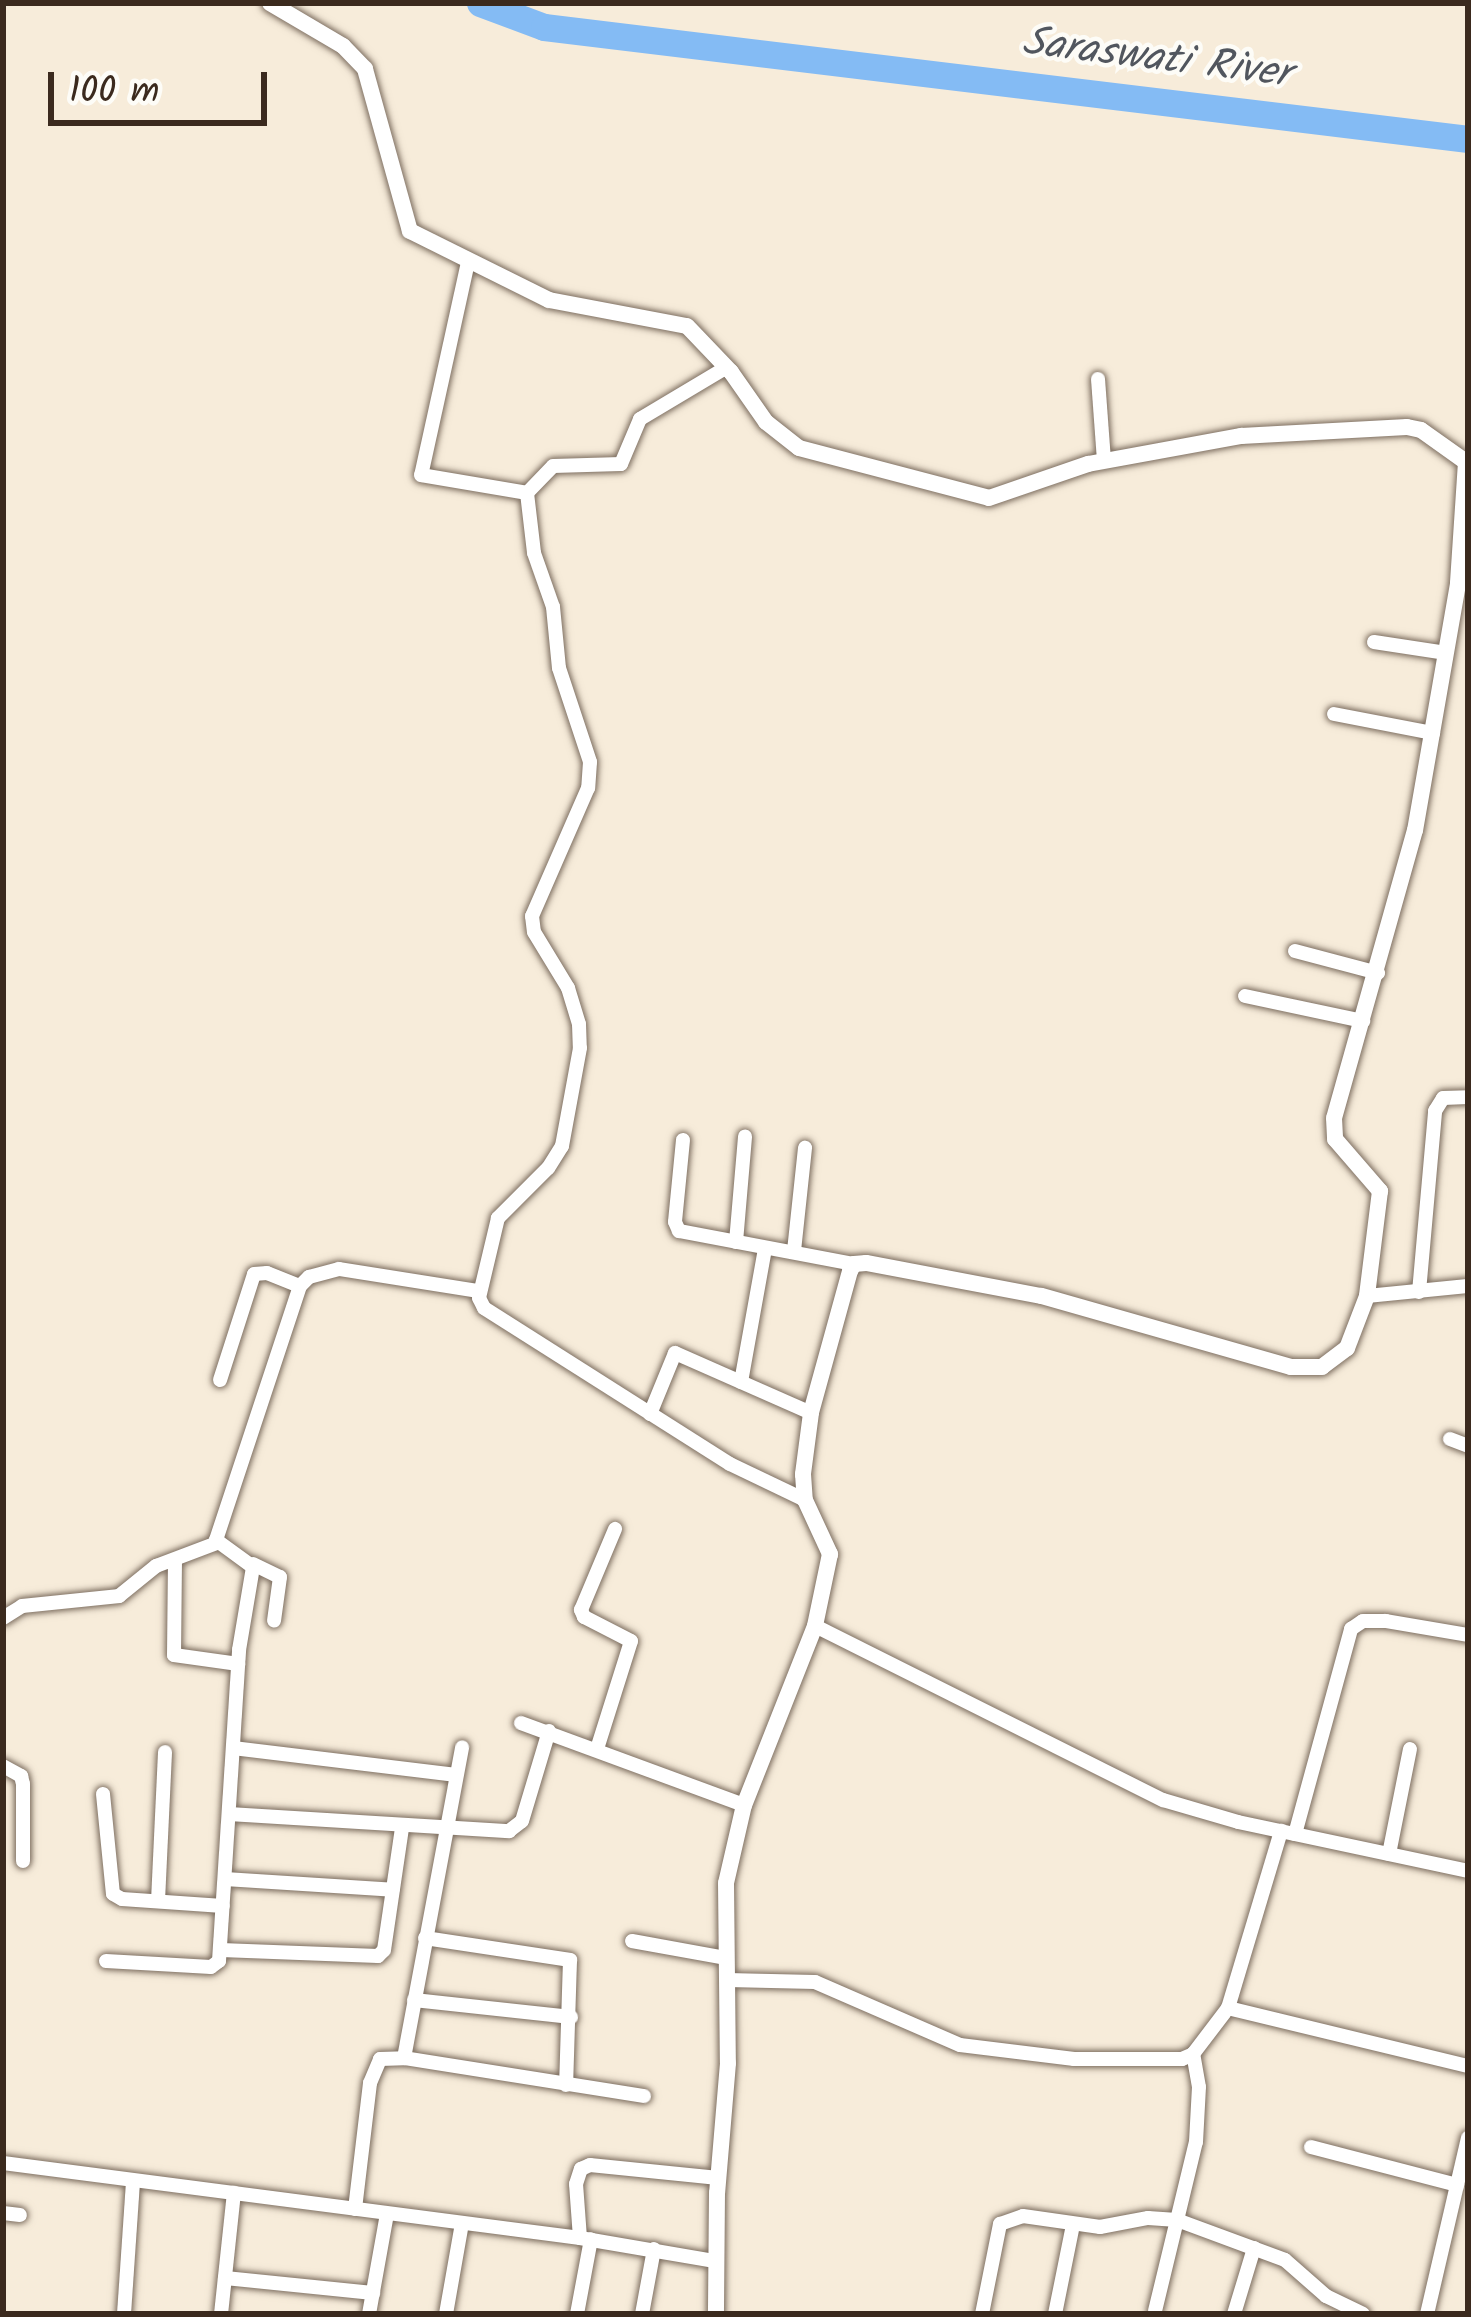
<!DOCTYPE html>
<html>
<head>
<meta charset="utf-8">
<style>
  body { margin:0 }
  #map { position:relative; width:1471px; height:2317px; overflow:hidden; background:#f7ecda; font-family:Kalam,sans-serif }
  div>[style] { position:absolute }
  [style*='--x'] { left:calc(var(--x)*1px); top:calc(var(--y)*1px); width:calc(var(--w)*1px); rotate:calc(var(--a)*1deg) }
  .river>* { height:27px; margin:-13.5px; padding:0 13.5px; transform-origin:13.5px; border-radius:13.5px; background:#84bbf4 }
  .roads { filter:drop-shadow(0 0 3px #7d6e60) drop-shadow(0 0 3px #7d6e60) }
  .minor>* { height:14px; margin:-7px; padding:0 7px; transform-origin:7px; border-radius:7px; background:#fff }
  .tertiary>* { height:16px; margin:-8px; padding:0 8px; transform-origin:8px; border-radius:8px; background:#fff }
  span { translate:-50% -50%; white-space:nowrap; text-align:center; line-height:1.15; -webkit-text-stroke:9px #fdfcf7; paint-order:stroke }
  .water-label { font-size:42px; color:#51565e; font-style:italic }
  .frame { position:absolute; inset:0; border:6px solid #3b2a1e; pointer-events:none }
  .scale { position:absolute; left:48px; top:72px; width:219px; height:54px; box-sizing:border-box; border:6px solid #3b2a1e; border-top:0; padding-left:15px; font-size:36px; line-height:42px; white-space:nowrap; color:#3b2a1e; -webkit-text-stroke:9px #fdfcf7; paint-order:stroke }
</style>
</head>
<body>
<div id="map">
  <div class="river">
    <i style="--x:480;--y:3;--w:68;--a:20.6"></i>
    <i style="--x:544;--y:27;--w:931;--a:6.91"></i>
  </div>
  <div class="roads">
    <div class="minor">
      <i style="--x:468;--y:262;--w:218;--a:102.4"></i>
      <i style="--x:421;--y:475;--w:108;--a:9.6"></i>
      <i style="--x:527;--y:493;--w:60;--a:83.3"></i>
      <i style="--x:534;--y:553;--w:57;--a:70.6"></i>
      <i style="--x:553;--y:607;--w:61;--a:84.4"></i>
      <i style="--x:559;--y:668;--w:99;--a:71.7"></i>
      <i style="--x:590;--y:762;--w:26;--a:94"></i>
      <i style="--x:588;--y:788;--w:140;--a:113.6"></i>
      <i style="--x:532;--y:916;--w:16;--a:83"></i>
      <i style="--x:534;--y:932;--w:66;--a:58.7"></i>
      <i style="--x:568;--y:988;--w:38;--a:73"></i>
      <i style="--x:579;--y:1024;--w:24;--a:88"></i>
      <i style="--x:580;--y:1048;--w:100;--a:100.4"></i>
      <i style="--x:562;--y:1146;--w:26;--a:122"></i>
      <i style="--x:548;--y:1168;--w:71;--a:135"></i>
      <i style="--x:498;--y:1218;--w:82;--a:103.4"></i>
      <i style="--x:479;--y:1298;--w:11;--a:63"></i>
      <i style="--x:484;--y:1308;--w:291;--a:32.4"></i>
      <i style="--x:730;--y:1464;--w:83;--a:25.6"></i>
      <i style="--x:1098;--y:379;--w:81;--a:85.8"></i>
      <i style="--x:527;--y:493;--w:37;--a:-46"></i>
      <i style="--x:553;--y:466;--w:68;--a:-1.7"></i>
      <i style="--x:621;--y:464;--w:49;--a:-67.1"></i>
      <i style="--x:640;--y:419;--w:101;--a:-30.9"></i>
      <i style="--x:1374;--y:642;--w:73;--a:8.7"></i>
      <i style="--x:1334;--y:714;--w:101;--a:10.9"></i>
      <i style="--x:1295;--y:951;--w:86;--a:14.8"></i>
      <i style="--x:1245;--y:996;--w:121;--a:12"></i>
      <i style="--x:683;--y:1140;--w:82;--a:95.6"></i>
      <i style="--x:675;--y:1222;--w:10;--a:66"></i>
      <i style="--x:679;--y:1231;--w:178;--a:10.7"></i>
      <i style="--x:736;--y:1242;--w:106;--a:-85.1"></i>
      <i style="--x:794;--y:1251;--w:104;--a:-83.9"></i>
      <i style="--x:1419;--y:1292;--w:182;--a:-84.9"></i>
      <i style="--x:1435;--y:1111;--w:15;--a:-58"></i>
      <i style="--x:1443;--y:1098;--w:25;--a:-2"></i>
      <i style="--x:1367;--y:1296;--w:101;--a:-5.7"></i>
      <i style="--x:220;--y:1380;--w:111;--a:-72.2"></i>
      <i style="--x:254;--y:1274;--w:13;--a:-4"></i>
      <i style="--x:267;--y:1273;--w:35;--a:22"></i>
      <i style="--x:741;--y:1382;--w:136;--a:-79.8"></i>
      <i style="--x:650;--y:1414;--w:66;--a:-67.7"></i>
      <i style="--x:675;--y:1353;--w:149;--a:23.8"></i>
      <i style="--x:1450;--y:1439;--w:19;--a:21"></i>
      <i style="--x:175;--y:1560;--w:95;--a:90.6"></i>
      <i style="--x:174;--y:1655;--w:65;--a:8"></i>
      <i style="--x:253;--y:1564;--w:30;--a:26"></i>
      <i style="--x:280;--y:1577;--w:44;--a:97.8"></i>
      <i style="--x:3;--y:1618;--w:22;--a:-32"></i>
      <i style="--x:22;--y:1606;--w:98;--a:-5.9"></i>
      <i style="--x:119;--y:1596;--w:48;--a:-39"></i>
      <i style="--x:156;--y:1566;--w:65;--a:-20.7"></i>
      <i style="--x:815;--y:1626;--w:389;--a:26.6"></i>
      <i style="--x:1163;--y:1800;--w:78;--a:16.3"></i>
      <i style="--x:1238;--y:1822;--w:235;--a:12"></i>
      <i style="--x:521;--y:1723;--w:238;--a:20.2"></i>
      <i style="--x:233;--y:1748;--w:225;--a:6.9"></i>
      <i style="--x:597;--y:1749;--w:113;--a:-72.5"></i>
      <i style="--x:631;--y:1641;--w:53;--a:-152.9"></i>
      <i style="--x:584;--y:1617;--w:8;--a:-113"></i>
      <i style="--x:581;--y:1610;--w:88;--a:-67.2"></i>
      <i style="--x:3;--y:1766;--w:21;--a:29"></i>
      <i style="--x:21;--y:1776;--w:8;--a:76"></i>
      <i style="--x:23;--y:1784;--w:77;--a:90"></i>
      <i style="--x:103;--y:1794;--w:100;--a:84.3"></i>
      <i style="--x:113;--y:1894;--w:10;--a:29"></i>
      <i style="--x:122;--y:1899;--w:101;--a:4"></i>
      <i style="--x:229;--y:1814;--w:281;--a:3.5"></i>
      <i style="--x:509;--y:1831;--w:16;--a:-38"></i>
      <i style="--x:522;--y:1821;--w:94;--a:-73.3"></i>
      <i style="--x:1295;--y:1834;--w:213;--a:-74.7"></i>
      <i style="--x:1351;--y:1629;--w:14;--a:-34"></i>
      <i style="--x:1363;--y:1621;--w:23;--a:0"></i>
      <i style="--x:1386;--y:1621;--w:83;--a:9.7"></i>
      <i style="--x:1389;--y:1854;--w:107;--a:-78.7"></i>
      <i style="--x:225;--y:1879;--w:168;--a:3.7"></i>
      <i style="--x:158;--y:1901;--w:149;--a:-87.3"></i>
      <i style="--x:425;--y:1938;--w:147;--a:8.6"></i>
      <i style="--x:570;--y:1960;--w:125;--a:91.8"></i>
      <i style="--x:632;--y:1941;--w:96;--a:10.3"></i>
      <i style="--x:221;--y:1950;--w:157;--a:2.2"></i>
      <i style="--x:378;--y:1956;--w:8;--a:-45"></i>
      <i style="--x:384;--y:1950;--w:123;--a:-81.6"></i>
      <i style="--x:106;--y:1961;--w:105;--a:3.3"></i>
      <i style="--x:211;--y:1967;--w:10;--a:-37"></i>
      <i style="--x:219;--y:1961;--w:312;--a:-86.3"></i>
      <i style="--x:239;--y:1650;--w:84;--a:-80.4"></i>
      <i style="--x:253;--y:1567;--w:46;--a:-143.9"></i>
      <i style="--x:216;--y:1540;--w:268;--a:-71.7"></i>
      <i style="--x:300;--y:1286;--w:13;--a:-45"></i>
      <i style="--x:309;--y:1277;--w:31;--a:-15"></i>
      <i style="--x:339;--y:1269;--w:141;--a:9"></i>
      <i style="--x:727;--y:1980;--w:88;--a:1.3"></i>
      <i style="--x:815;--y:1982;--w:158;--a:23.5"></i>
      <i style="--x:960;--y:2045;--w:115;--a:7"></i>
      <i style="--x:1074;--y:2059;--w:108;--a:0"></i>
      <i style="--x:1182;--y:2059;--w:12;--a:-24"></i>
      <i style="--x:1193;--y:2054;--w:58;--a:-52.7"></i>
      <i style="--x:1228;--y:2008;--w:185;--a:-73.3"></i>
      <i style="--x:414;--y:2000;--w:158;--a:6.2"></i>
      <i style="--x:1228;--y:2008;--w:247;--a:13.6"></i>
      <i style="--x:404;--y:2058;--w:316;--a:-79.4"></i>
      <i style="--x:1311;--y:2147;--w:151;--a:14.6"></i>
      <i style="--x:3;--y:2163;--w:582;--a:7.41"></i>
      <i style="--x:580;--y:2238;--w:137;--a:9.7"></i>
      <i style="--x:355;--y:2209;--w:127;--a:-83.2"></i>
      <i style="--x:370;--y:2083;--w:26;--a:-67"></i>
      <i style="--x:380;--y:2059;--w:24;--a:-2"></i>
      <i style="--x:404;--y:2058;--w:243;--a:9"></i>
      <i style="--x:3;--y:2213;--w:17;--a:7"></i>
      <i style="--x:580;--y:2238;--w:54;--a:-94.2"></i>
      <i style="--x:576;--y:2184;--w:16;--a:-72"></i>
      <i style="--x:581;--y:2169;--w:10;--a:-24"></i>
      <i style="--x:590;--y:2165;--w:129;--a:5.8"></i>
      <i style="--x:225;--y:2278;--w:149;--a:5.8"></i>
      <i style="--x:1155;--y:2311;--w:174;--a:-76.4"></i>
      <i style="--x:1196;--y:2142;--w:55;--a:-86.9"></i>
      <i style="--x:1199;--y:2087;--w:34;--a:-100"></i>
      <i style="--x:124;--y:2314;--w:131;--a:-86.1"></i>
      <i style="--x:221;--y:2314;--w:122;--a:-83.9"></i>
      <i style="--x:369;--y:2314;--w:102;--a:-79.8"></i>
      <i style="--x:446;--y:2314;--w:92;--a:-80"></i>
      <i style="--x:577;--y:2314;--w:76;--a:-79.4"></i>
      <i style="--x:642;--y:2314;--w:66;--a:-79.5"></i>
      <i style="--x:982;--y:2314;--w:92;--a:-78.7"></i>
      <i style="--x:1000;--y:2224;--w:24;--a:-19"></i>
      <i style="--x:1023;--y:2216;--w:78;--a:8.1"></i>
      <i style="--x:1100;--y:2227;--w:49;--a:-10.6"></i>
      <i style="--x:1148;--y:2218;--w:29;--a:4"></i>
      <i style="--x:1177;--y:2220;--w:115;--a:20.3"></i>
      <i style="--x:1285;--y:2260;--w:55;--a:41.3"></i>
      <i style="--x:1326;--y:2296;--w:41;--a:25.9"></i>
      <i style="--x:1055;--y:2314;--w:91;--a:-78.6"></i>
      <i style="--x:1234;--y:2314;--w:69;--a:-73.1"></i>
      <i style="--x:1427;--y:2314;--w:181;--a:-76.9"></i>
    </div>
    <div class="tertiary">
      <i style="--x:270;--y:3;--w:85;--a:30.5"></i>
      <i style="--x:343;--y:46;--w:32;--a:46"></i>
      <i style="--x:365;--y:69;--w:168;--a:74.5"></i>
      <i style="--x:410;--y:231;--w:155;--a:26.4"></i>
      <i style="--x:549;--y:300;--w:140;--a:10.7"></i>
      <i style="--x:687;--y:326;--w:64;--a:46.3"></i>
      <i style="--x:731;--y:372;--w:61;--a:55"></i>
      <i style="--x:766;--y:422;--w:42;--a:38.2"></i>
      <i style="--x:799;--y:448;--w:196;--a:14.7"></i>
      <i style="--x:989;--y:498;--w:105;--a:-19"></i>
      <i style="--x:1088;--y:464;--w:156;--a:-10.4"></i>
      <i style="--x:1241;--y:436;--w:166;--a:-3.1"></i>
      <i style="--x:1407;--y:427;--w:14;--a:12"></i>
      <i style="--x:1421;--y:430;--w:55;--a:35.4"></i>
      <i style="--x:1466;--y:462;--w:122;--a:93.8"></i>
      <i style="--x:1458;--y:584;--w:250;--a:99.9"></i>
      <i style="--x:1415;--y:830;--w:299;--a:105.7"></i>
      <i style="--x:1334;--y:1118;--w:21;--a:87"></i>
      <i style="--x:1335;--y:1139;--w:69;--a:49.1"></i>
      <i style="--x:1380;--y:1191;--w:106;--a:97.1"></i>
      <i style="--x:1367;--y:1296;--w:56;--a:111"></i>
      <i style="--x:1347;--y:1348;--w:31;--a:143"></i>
      <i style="--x:1322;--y:1367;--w:31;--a:180"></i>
      <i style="--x:1291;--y:1367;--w:260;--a:-164.1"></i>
      <i style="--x:1041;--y:1296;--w:178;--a:-169.3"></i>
      <i style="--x:866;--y:1263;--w:12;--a:175"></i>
      <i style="--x:854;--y:1264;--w:8;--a:120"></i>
      <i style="--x:850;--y:1271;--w:147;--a:105.4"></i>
      <i style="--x:811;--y:1413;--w:62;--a:97.5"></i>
      <i style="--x:803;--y:1474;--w:26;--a:86"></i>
      <i style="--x:805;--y:1500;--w:60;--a:65.2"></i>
      <i style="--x:830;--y:1554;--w:74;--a:101.8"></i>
      <i style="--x:815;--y:1626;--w:193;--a:111.6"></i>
      <i style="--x:744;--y:1805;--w:80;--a:103"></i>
      <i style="--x:726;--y:1883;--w:180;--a:89.4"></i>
      <i style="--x:728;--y:2063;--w:130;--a:94.8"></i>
      <i style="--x:717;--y:2193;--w:121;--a:90.5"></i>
    </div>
  </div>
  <div class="water-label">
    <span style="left:1156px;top:59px;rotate:7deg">Saraswati River</span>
  </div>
  <div class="frame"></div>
  <div class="scale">100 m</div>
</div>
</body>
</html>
